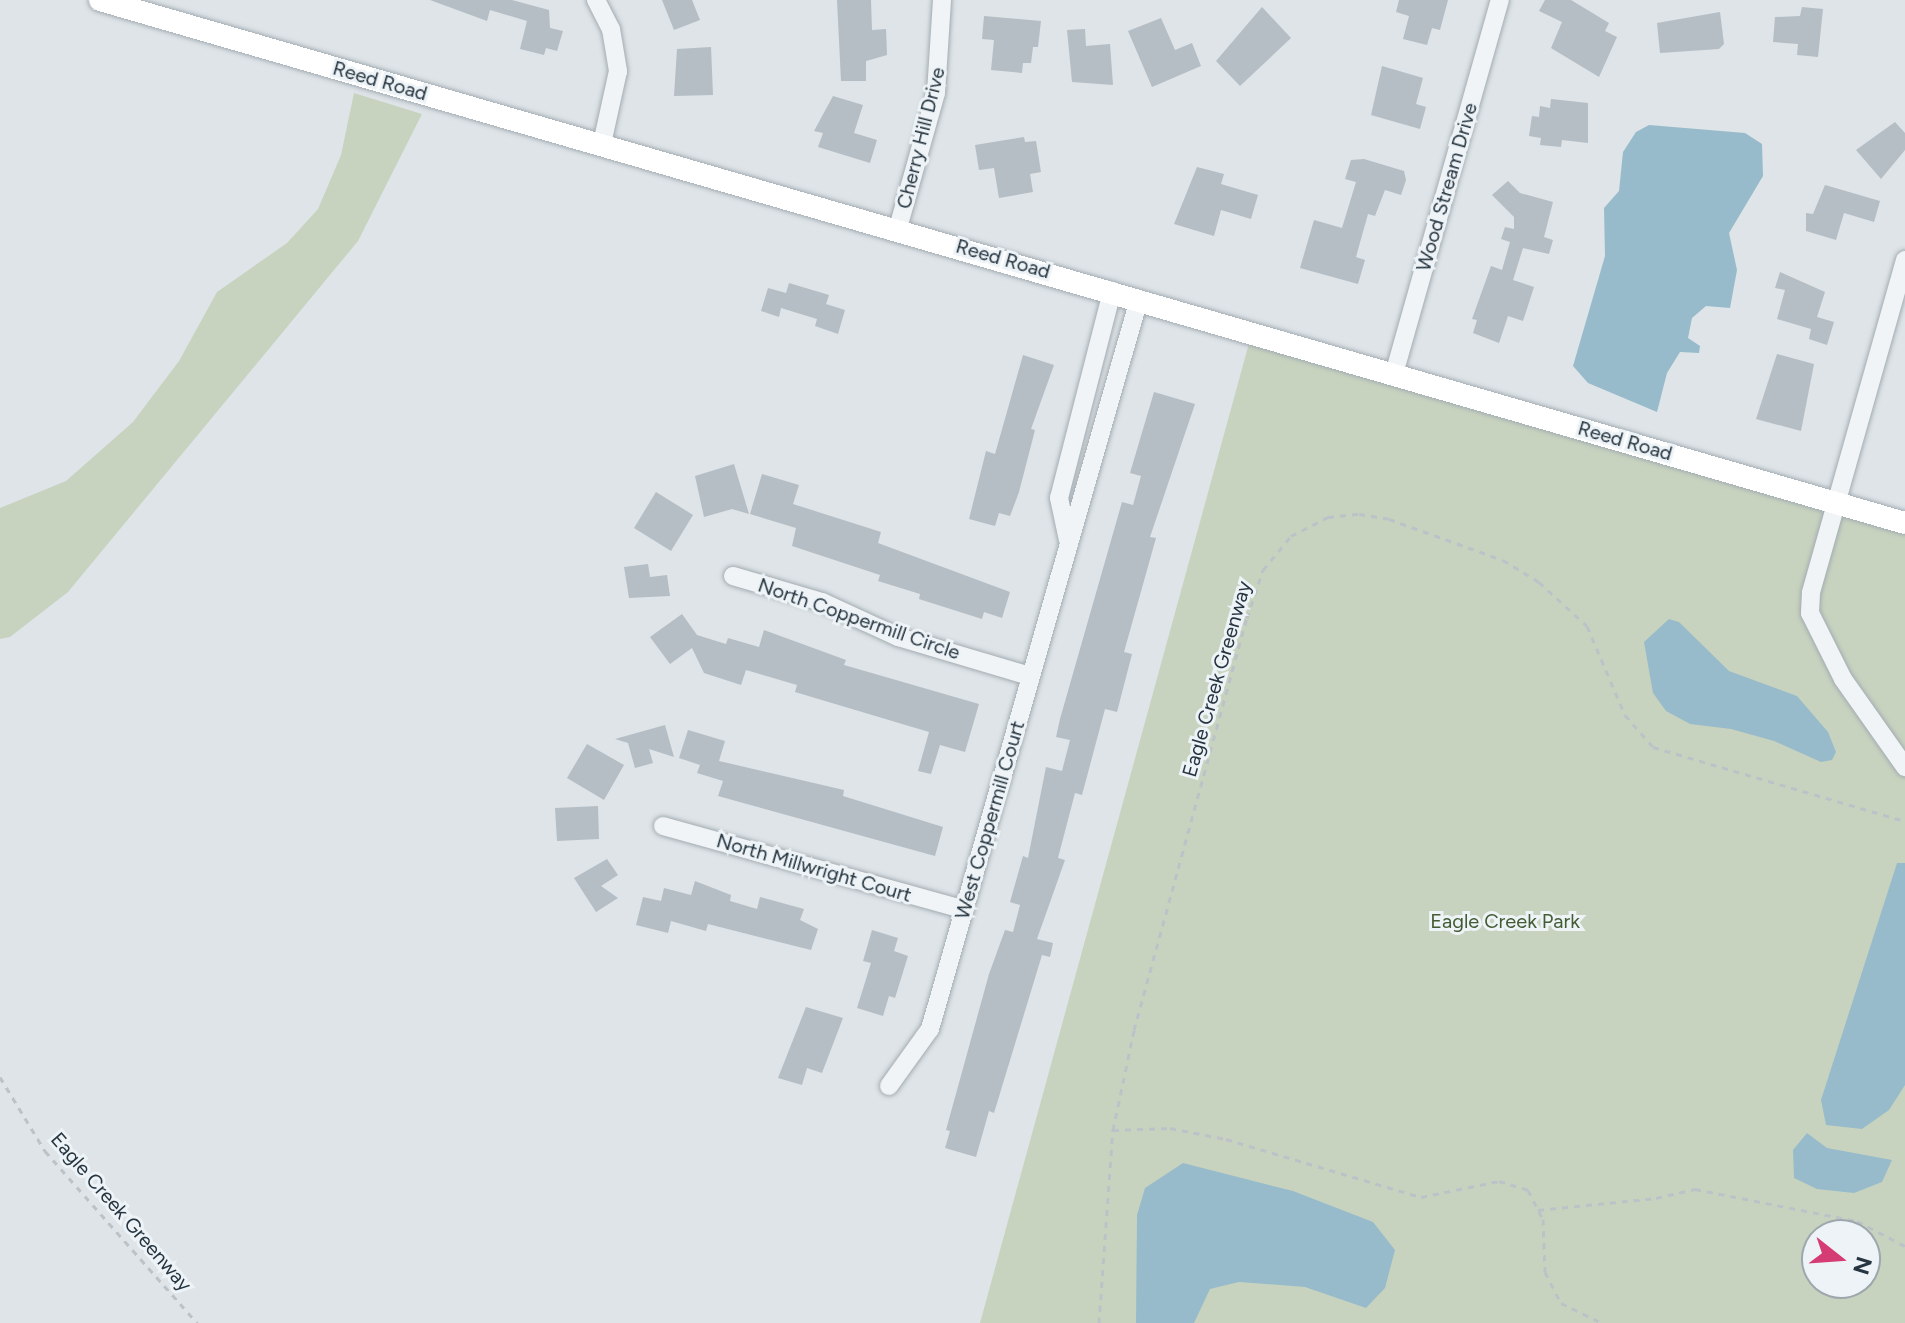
<!DOCTYPE html>
<html>
<head>
<meta charset="utf-8">
<style>
  body { margin:0 }
  #map { position:relative; width:1905px; height:1323px; overflow:hidden; background:#dee4e8; font-family:Figtree,sans-serif }
  div>[style] { position:absolute }
  [style*='--x'] { left:calc(var(--x)*1px); top:calc(var(--y)*1px); width:calc(var(--w)*1px); rotate:calc(var(--a)*1deg) }
  .green>* { inset:0; background:#c8d3bf }
  .water>* { inset:0; background:#97bbca }
  .building>* { inset:0; background:#b5bec5 }
  .path>* { height:3px; margin-top:-1.5px; transform-origin:0; background:repeating-linear-gradient(90deg,#bcc2c7 0 6px,transparent 0 12px) }
  .roads { filter:drop-shadow(0 0 2px #a3acb2) drop-shadow(0 0 2px #a3acb2) }
  .minor>* { height:18px; margin:-9px; padding:0 9px; transform-origin:9px; border-radius:9px; background:#f1f4f6 }
  .major>* { height:22px; margin:-11px; padding:0 11px; transform-origin:11px; border-radius:11px; background:#fff }
  span { translate:-50% -50%; white-space:nowrap; text-align:center; line-height:1.15; -webkit-text-stroke:6px #edf3f6; paint-order:stroke }
  .street-label { font-size:20px; color:#263540 }
  .park-label { font-size:20px; color:#435c33 }
  .north { position:absolute; left:1801px; top:1219px; width:80px; height:80px; box-sizing:border-box; background:#edf3f6; border:2px solid #9da7ad; border-radius:50%; rotate:107deg; font-size:22px; font-weight:700; line-height:32px; text-align:center; color:#263540 }
  .north::after { content:''; display:block; margin:auto; width:28px; height:36px; background:#d43c73; clip-path:polygon(50% 0,100% 100%,50% 72%,0 100%) }
</style>
</head>
<body>
<div id="map">
  <div class="green">
    <i style="clip-path:polygon(354px 93px,422px 114px,358px 241px,68px 592px,10px 637px,0 639px,0 508px,66px 481px,133px 422px,179px 361px,217px 292px,287px 243px,318px 209px,341px 155px)"></i>
    <i style="clip-path:polygon(evenodd,1251px 336px,1905px 526px,1905px 1323px,980px 1323px,1251px 336px,1817px 1235px,1865px 1235px,1865px 1283px,1817px 1283px,1817px 1235px)"></i>
  </div>
  <div class="water">
    <i style="clip-path:polygon(1649px 125px,1745px 133px,1762px 144px,1763px 176px,1729px 233px,1737px 270px,1730px 308px,1706px 306px,1692px 318px,1688px 338px,1700px 346px,1699px 353px,1680px 352px,1667px 373px,1657px 412px,1588px 383px,1573px 366px,1605px 256px,1604px 208px,1619px 191px,1623px 152px,1636px 132px)"></i>
    <i style="clip-path:polygon(1669px 619px,1679px 622px,1729px 671px,1797px 696px,1828px 732px,1836px 752px,1832px 760px,1821px 762px,1774px 741px,1731px 729px,1690px 724px,1666px 711px,1653px 693px,1644px 642px)"></i>
    <i style="clip-path:polygon(1897px 863px,1905px 863px,1905px 1085px,1889px 1110px,1862px 1129px,1826px 1125px,1821px 1100px)"></i>
    <i style="clip-path:polygon(1807px 1133px,1827px 1148px,1892px 1160px,1882px 1182px,1854px 1193px,1817px 1189px,1794px 1178px,1793px 1150px)"></i>
    <i style="clip-path:polygon(1183px 1163px,1293px 1191px,1373px 1222px,1395px 1250px,1385px 1288px,1366px 1308px,1305px 1287px,1239px 1282px,1210px 1289px,1194px 1323px,1136px 1323px,1137px 1215px,1145px 1188px)"></i>
  </div>
  <div class="building">
    <i style="clip-path:polygon(430px 0,512px 0,549px 10px,550px 28px,563px 31px,557px 51px,546px 48px,544px 55px,520px 49px,527px 21px,490px 10px,487px 21px)"></i>
    <i style="clip-path:polygon(662px 0,692px 0,700px 20px,674px 30px)"></i>
    <i style="clip-path:polygon(837px 0,871px 0,872px 30px,886px 29px,887px 55px,866px 61px,866px 81px,841px 81px)"></i>
    <i style="clip-path:polygon(1399px 0,1448px 0,1440px 30px,1432px 28px,1427px 45px,1403px 39px,1409px 16px,1396px 12px)"></i>
    <i style="clip-path:polygon(1545px 0,1571px 0,1609px 23px,1605px 31px,1617px 37px,1599px 77px,1551px 48px,1562px 22px,1539px 11px)"></i>
    <i style="clip-path:polygon(1262px 7px,1291px 38px,1240px 86px,1216px 61px)"></i>
    <i style="clip-path:polygon(1802px 7px,1823px 9px,1818px 57px,1797px 55px,1798px 44px,1773px 42px,1775px 17px,1800px 16px)"></i>
    <i style="clip-path:polygon(1720px 12px,1724px 44px,1719px 49px,1660px 53px,1657px 23px)"></i>
    <i style="clip-path:polygon(984px 16px,1041px 21px,1038px 47px,1033px 47px,1031px 63px,1023px 63px,1022px 73px,991px 70px,994px 40px,982px 39px)"></i>
    <i style="clip-path:polygon(1161px 18px,1175px 50px,1192px 43px,1201px 66px,1152px 87px,1128px 31px)"></i>
    <i style="clip-path:polygon(1085px 29px,1086px 46px,1110px 44px,1113px 85px,1072px 82px,1067px 30px)"></i>
    <i style="clip-path:polygon(711px 47px,713px 95px,674px 96px,677px 49px)"></i>
    <i style="clip-path:polygon(1382px 66px,1423px 78px,1416px 104px,1426px 107px,1420px 129px,1371px 115px)"></i>
    <i style="clip-path:polygon(833px 96px,863px 105px,854px 133px,877px 140px,870px 163px,818px 147px,823px 133px,814px 131px)"></i>
    <i style="clip-path:polygon(1551px 99px,1588px 103px,1588px 143px,1562px 140px,1561px 147px,1540px 145px,1541px 138px,1529px 136px,1532px 116px,1539px 117px,1540px 106px,1550px 108px)"></i>
    <i style="clip-path:polygon(1895px 122px,1905px 133px,1905px 150px,1881px 179px,1856px 150px)"></i>
    <i style="clip-path:polygon(1024px 137px,1025px 142px,1036px 141px,1041px 172px,1030px 174px,1033px 192px,999px 198px,994px 168px,979px 170px,975px 145px)"></i>
    <i style="clip-path:polygon(1364px 159px,1404px 171px,1406px 180px,1401px 195px,1385px 190px,1375px 216px,1368px 214px,1356px 257px,1365px 260px,1358px 284px,1300px 268px,1314px 220px,1342px 228px,1356px 182px,1345px 179px,1351px 160px)"></i>
    <i style="clip-path:polygon(1197px 167px,1224px 174px,1221px 184px,1258px 195px,1251px 219px,1221px 210px,1214px 236px,1174px 224px)"></i>
    <i style="clip-path:polygon(1508px 181px,1520px 193px,1553px 202px,1544px 237px,1553px 240px,1549px 254px,1523px 248px,1513px 280px,1534px 287px,1523px 321px,1508px 316px,1499px 343px,1473px 333px,1477px 320px,1472px 319px,1491px 266px,1502px 270px,1510px 242px,1501px 239px,1505px 227px,1514px 229px,1514px 217px,1492px 195px)"></i>
    <i style="clip-path:polygon(1825px 185px,1880px 201px,1874px 222px,1844px 213px,1836px 240px,1806px 231px,1806px 213px,1813px 214px)"></i>
    <i style="clip-path:polygon(1780px 272px,1825px 292px,1817px 317px,1834px 322px,1827px 345px,1809px 339px,1811px 329px,1777px 319px,1785px 290px,1775px 288px)"></i>
    <i style="clip-path:polygon(789px 283px,829px 295px,826px 304px,845px 310px,838px 334px,815px 326px,817px 319px,781px 308px,779px 317px,761px 311px,768px 288px,786px 293px)"></i>
    <i style="clip-path:polygon(1777px 354px,1814px 364px,1801px 431px,1756px 419px)"></i>
    <i style="clip-path:polygon(1023px 355px,1054px 365px,1031px 429px,1035px 430px,1019px 492px,1010px 516px,999px 513px,995px 526px,969px 519px,986px 451px,995px 454px)"></i>
    <i style="clip-path:polygon(1154px 392px,1195px 404px,1150px 537px,1156px 538px,1124px 652px,1132px 654px,1117px 712px,1105px 709px,1082px 795px,1075px 793px,1058px 858px,1065px 860px,1037px 939px,1053px 943px,1050px 957px,1042px 955px,994px 1113px,989px 1111px,976px 1157px,945px 1148px,950px 1131px,946px 1130px,989px 974px,1005px 930px,1013px 932px,1020px 905px,1010px 902px,1023px 856px,1028px 858px,1046px 767px,1062px 771px,1070px 740px,1056px 737px,1060px 719px,1122px 502px,1133px 505px,1141px 476px,1130px 473px)"></i>
    <i style="clip-path:polygon(734px 464px,749px 514px,732px 509px,704px 517px,695px 476px)"></i>
    <i style="clip-path:polygon(762px 474px,799px 485px,793px 504px,881px 532px,878px 543px,1010px 592px,1002px 618px,984px 612px,982px 619px,919px 599px,920px 594px,878px 581px,880px 575px,792px 546px,796px 528px,750px 514px)"></i>
    <i style="clip-path:polygon(656px 492px,693px 515px,671px 551px,634px 528px)"></i>
    <i style="clip-path:polygon(648px 564px,650px 577px,667px 575px,670px 596px,629px 598px,624px 567px)"></i>
    <i style="clip-path:polygon(682px 614px,697px 635px,726px 644px,728px 638px,759px 647px,764px 630px,846px 660px,844px 665px,979px 704px,965px 752px,940px 745px,931px 774px,918px 771px,929px 732px,795px 692px,797px 685px,746px 670px,741px 685px,704px 673px,692px 648px,670px 664px,650px 637px)"></i>
    <i style="clip-path:polygon(665px 725px,674px 757px,649px 749px,653px 763px,635px 768px,628px 743px,615px 739px)"></i>
    <i style="clip-path:polygon(688px 730px,725px 741px,719px 761px,844px 790px,843px 796px,943px 827px,935px 856px,718px 796px,723px 781px,697px 773px,700px 765px,679px 758px)"></i>
    <i style="clip-path:polygon(587px 744px,624px 765px,604px 800px,567px 778px)"></i>
    <i style="clip-path:polygon(598px 806px,599px 839px,557px 841px,555px 808px)"></i>
    <i style="clip-path:polygon(607px 859px,618px 875px,601px 886px,618px 898px,596px 912px,574px 878px)"></i>
    <i style="clip-path:polygon(695px 881px,731px 895px,730px 901px,757px 909px,760px 897px,804px 909px,800px 920px,818px 929px,811px 950px,708px 924px,706px 931px,671px 921px,668px 933px,636px 925px,643px 897px,661px 901px,664px 888px,691px 895px)"></i>
    <i style="clip-path:polygon(872px 930px,898px 938px,894px 951px,908px 956px,895px 998px,889px 996px,883px 1016px,857px 1008px,871px 963px,863px 961px)"></i>
    <i style="clip-path:polygon(806px 1007px,843px 1018px,822px 1073px,807px 1068px,802px 1085px,778px 1078px)"></i>
  </div>
  <div class="path">
    <i style="--x:0;--y:1077;--w:87;--a:58.7"></i>
    <i style="--x:45;--y:1151;--w:230;--a:48.5"></i>
    <i style="--x:1113;--y:1130;--w:57;--a:-2"></i>
    <i style="--x:1170;--y:1128;--w:57;--a:11.1"></i>
    <i style="--x:1226;--y:1139;--w:203;--a:16.6"></i>
    <i style="--x:1421;--y:1197;--w:80;--a:-11.6"></i>
    <i style="--x:1499;--y:1181;--w:30;--a:17"></i>
    <i style="--x:1528;--y:1190;--w:33;--a:63"></i>
    <i style="--x:1543;--y:1219;--w:53;--a:87.8"></i>
    <i style="--x:1545;--y:1272;--w:35;--a:63"></i>
    <i style="--x:1561;--y:1303;--w:46;--a:26"></i>
    <i style="--x:1538;--y:1210;--w:119;--a:-5.8"></i>
    <i style="--x:1656;--y:1198;--w:40;--a:-13"></i>
    <i style="--x:1695;--y:1189;--w:165;--a:11.2"></i>
    <i style="--x:1857;--y:1221;--w:54;--a:27.5"></i>
    <i style="--x:1099;--y:1323;--w:194;--a:-85.9"></i>
    <i style="--x:1113;--y:1130;--w:102;--a:-78.1"></i>
    <i style="--x:1134;--y:1030;--w:427;--a:-74.7"></i>
    <i style="--x:1247;--y:618;--w:51;--a:-71.6"></i>
    <i style="--x:1263;--y:570;--w:44;--a:-50.5"></i>
    <i style="--x:1291;--y:536;--w:42;--a:-27.2"></i>
    <i style="--x:1328;--y:517;--w:31;--a:-6"></i>
    <i style="--x:1359;--y:514;--w:30;--a:9"></i>
    <i style="--x:1389;--y:519;--w:121;--a:19.8"></i>
    <i style="--x:1503;--y:560;--w:42;--a:31.4"></i>
    <i style="--x:1539;--y:582;--w:65;--a:42.5"></i>
    <i style="--x:1587;--y:626;--w:97;--a:66.9"></i>
    <i style="--x:1625;--y:715;--w:43;--a:48.8"></i>
    <i style="--x:1653;--y:747;--w:263;--a:16.4"></i>
  </div>
  <div class="roads">
    <div class="minor">
      <i style="--x:596;--y:0;--w:33;--a:63"></i>
      <i style="--x:611;--y:29;--w:43;--a:80.5"></i>
      <i style="--x:618;--y:71;--w:75;--a:102.4"></i>
      <i style="--x:898;--y:228;--w:140;--a:-74.3"></i>
      <i style="--x:936;--y:93;--w:93;--a:-86.3"></i>
      <i style="--x:1905;--y:260;--w:346;--a:105.8"></i>
      <i style="--x:1811;--y:593;--w:20;--a:93"></i>
      <i style="--x:1810;--y:613;--w:74;--a:63.4"></i>
      <i style="--x:1843;--y:679;--w:108;--a:54.8"></i>
      <i style="--x:1394;--y:374;--w:389;--a:-74.2"></i>
      <i style="--x:1068;--y:540;--w:43;--a:-102.1"></i>
      <i style="--x:1059;--y:498;--w:214;--a:-75.6"></i>
      <i style="--x:733;--y:576;--w:93;--a:16.3"></i>
      <i style="--x:822;--y:602;--w:84;--a:24.7"></i>
      <i style="--x:898;--y:637;--w:138;--a:16.5"></i>
      <i style="--x:663;--y:826;--w:313;--a:15.5"></i>
      <i style="--x:889;--y:1086;--w:70;--a:-54.3"></i>
      <i style="--x:930;--y:1029;--w:759;--a:-74.02"></i>
    </div>
    <div class="major">
      <i style="--x:100;--y:0;--w:1879;--a:16.16"></i>
    </div>
  </div>
  <div class="street-label">
    <span style="left:380px;top:81px;rotate:16deg">Reed Road</span>
    <span style="left:921px;top:138px;rotate:-76deg">Cherry Hill Drive</span>
    <span style="left:1447px;top:187px;rotate:-74deg">Wood Stream Drive</span>
    <span style="left:1003px;top:259px;rotate:16deg">Reed Road</span>
    <span style="left:1625px;top:441px;rotate:16deg">Reed Road</span>
    <span style="left:859px;top:619px;rotate:19deg">North Coppermill Circle</span>
    <span style="left:1217px;top:679px;rotate:-74deg">Eagle Creek Greenway</span>
    <span style="left:990px;top:820px;rotate:-74deg">West Coppermill Court</span>
    <span style="left:814px;top:868px;rotate:16deg">North Millwright Court</span>
    <span style="left:121px;top:1212px;rotate:49deg">Eagle Creek Greenway</span>
  </div>
  <div class="park-label">
    <span style="left:1505px;top:921px">Eagle Creek Park</span>
  </div>
  <div class="north">N</div>
</div>
</body>
</html>
